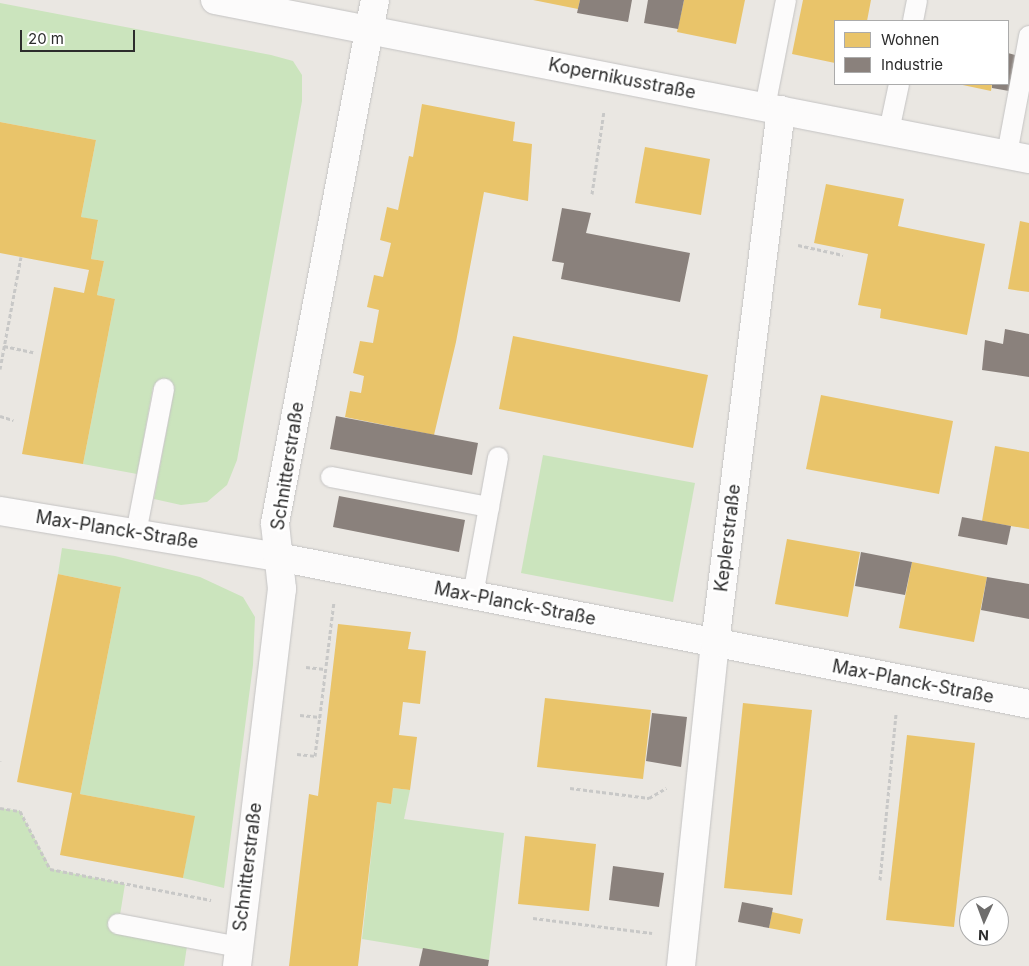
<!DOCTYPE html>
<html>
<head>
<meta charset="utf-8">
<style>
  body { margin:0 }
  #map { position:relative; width:1029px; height:966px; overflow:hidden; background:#eae7e2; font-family:Inter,sans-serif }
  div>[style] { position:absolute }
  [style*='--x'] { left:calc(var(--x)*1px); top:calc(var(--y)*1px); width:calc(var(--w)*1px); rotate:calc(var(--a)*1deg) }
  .green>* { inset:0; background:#cbe4bd }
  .homes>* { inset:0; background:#e9c46a }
  .industry>* { inset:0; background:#8a817c }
  .path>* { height:3px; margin-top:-1.5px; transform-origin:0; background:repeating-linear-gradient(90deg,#c8c8c7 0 4px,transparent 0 6.5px) }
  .roads { filter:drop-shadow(0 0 1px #c4c3c3) drop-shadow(0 0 1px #c4c3c3) }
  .service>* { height:20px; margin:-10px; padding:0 10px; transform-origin:10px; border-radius:10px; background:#fcfbfb }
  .minor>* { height:28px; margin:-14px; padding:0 14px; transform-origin:14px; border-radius:14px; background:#fcfbfb }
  span { translate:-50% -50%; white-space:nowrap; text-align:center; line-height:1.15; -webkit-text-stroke:5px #fff; paint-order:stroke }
  .street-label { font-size:18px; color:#2c2c2c }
  .legend { position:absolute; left:834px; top:20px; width:175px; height:65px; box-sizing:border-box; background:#fff; border:1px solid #ababab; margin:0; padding:6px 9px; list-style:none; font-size:15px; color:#2c2c2c }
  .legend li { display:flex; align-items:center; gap:10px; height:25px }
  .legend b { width:25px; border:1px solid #ababab }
  .north { position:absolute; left:959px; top:896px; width:50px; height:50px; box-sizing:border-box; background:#fff; border:1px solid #ababab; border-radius:50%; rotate:182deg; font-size:14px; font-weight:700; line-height:20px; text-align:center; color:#2c2c2c }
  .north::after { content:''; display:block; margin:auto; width:18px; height:22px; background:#6e6d6c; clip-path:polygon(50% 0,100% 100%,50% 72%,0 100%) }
  .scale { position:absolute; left:20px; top:30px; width:115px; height:22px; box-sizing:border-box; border:2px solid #2c2c2c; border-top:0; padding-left:6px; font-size:15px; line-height:18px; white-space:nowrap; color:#2c2c2c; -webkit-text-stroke:4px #fff; paint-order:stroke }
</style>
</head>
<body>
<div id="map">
  <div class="green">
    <i style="clip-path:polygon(0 3px,271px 55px,293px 61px,302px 75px,302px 101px,237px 460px,227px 485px,207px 502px,181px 505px,154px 499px,174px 391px,153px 387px,137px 474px,83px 464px,115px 299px,97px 295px,104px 261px,91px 259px,98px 221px,81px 217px,96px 140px,0 122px)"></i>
    <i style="clip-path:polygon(543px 455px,695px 483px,673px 602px,521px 573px)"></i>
    <i style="clip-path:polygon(62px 548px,115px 556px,200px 577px,243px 597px,255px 617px,253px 665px,224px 888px,183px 878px,194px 816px,80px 794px,121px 587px,58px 574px)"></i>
    <i style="clip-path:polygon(393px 788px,410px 790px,404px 819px,504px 833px,489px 960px,362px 939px,377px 802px,391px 804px)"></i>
    <i style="clip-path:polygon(0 808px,20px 811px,51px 869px,125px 884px,120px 915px,187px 946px,184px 966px,0 966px)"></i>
  </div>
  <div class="homes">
    <i style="clip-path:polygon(533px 0,580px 0,578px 9px)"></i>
    <i style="clip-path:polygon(684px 0,745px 0,736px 44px,677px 32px)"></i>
    <i style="clip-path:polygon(803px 0,871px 0,867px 21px,835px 21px,835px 63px,792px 54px)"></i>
    <i style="clip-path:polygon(958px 84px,992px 84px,991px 91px)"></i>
    <i style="clip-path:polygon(422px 104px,515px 122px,513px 141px,532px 144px,528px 201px,484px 192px,456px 342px,434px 435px,345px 417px,350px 391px,361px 393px,364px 376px,353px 373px,360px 341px,373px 343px,379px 310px,367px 307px,374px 275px,383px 277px,388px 256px,391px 243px,380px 240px,387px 207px,398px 210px,409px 156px,413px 157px)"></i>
    <i style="clip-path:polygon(0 122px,96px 140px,81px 217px,98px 220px,91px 259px,104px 261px,97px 295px,115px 299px,83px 464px,22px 454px,54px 287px,84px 293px,89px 270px,0 253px)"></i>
    <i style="clip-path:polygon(645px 147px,710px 159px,701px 215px,635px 203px)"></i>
    <i style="clip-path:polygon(826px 184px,904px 199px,898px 226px,985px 244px,967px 335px,880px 318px,881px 309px,858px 305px,868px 254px,814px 243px)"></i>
    <i style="clip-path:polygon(1020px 221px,1029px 223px,1029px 292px,1008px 289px)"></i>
    <i style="clip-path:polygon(513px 336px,708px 375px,693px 448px,499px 409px)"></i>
    <i style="clip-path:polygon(821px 395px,953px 421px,939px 494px,806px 469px)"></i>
    <i style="clip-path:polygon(995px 446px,1029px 452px,1029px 529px,982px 521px)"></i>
    <i style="clip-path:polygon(787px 539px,860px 552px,848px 617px,775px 604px)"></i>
    <i style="clip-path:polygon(912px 562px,987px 577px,974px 642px,899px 628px)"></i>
    <i style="clip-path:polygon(58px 574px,121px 587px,80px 794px,195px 816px,183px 878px,60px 855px,72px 793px,17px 782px)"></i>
    <i style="clip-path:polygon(338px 624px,411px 632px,408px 649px,426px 651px,420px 704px,403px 702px,399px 735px,417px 737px,410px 790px,393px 788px,391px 804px,377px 802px,358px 966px,289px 966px,309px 794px,318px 796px)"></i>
    <i style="clip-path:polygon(545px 698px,651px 710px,643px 779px,537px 767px)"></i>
    <i style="clip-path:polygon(743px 703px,812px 710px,792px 895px,724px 888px)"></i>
    <i style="clip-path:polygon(907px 735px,975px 743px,954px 927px,886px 920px)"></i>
    <i style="clip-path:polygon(525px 836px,596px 844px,589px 911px,518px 904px)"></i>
    <i style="clip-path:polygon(772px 912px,803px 919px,800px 934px,769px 928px)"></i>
  </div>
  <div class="industry">
    <i style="clip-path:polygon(580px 0,632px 0,628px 22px,577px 13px)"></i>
    <i style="clip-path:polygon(648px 0,684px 0,678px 29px,644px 23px)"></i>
    <i style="clip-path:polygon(1008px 53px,1015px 55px,1009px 91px,992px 88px,992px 84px,1008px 84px)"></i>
    <i style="clip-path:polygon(562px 208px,591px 213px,586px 233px,690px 253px,680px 302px,561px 279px,564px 263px,552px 261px)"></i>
    <i style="clip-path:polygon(1005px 329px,1029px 334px,1029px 377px,982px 370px,985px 340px,1003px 344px)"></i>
    <i style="clip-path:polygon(336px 416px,478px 443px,472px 475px,330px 449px)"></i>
    <i style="clip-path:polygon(339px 496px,465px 520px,459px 552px,333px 527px)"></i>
    <i style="clip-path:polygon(962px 517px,1011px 526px,1007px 545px,958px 536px)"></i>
    <i style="clip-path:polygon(861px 552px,912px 562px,905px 595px,855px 586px)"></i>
    <i style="clip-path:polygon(987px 577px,1029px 584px,1029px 619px,981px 610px)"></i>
    <i style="clip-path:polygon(652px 713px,687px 717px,681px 767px,646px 761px)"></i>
    <i style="clip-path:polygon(613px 866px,664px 873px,659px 907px,609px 900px)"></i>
    <i style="clip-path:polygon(742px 902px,773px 908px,769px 928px,738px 922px)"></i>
    <i style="clip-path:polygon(423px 948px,489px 960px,488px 966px,419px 966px)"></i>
  </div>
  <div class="path">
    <i style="--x:592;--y:194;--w:84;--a:-81.8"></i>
    <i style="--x:798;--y:245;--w:46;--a:12.5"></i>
    <i style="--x:4;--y:346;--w:30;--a:12"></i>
    <i style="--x:0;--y:369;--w:114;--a:-79.4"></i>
    <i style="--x:0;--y:416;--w:14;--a:17"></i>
    <i style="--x:306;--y:667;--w:19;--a:6"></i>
    <i style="--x:300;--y:715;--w:20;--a:6"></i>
    <i style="--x:297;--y:754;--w:18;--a:6"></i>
    <i style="--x:315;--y:756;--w:155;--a:-83"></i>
    <i style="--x:0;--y:762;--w:1;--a:-90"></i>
    <i style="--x:570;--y:788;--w:80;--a:7.2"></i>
    <i style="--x:649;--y:798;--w:20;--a:-30"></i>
    <i style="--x:0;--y:808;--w:20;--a:9"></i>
    <i style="--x:20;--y:811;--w:65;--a:62.7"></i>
    <i style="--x:50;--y:869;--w:164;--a:10.9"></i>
    <i style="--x:880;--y:880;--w:168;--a:-84.5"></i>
    <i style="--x:533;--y:918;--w:120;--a:7.2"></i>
  </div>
  <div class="roads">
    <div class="service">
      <i style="--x:913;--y:21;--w:21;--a:-79"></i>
      <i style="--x:765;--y:107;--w:109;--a:-78.9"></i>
      <i style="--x:889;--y:131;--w:48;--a:-78"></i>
      <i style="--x:1007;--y:154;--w:120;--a:-79.4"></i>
      <i style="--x:331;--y:477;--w:161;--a:10.8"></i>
      <i style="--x:136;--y:533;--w:147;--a:-79"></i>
      <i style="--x:473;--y:595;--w:140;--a:-79.7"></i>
      <i style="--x:118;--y:924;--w:123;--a:10.8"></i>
    </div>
    <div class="minor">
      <i style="--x:215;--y:0;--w:829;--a:11.05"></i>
      <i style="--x:0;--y:511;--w:282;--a:9.4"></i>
      <i style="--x:278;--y:557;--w:765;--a:11.07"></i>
      <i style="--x:237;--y:966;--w:380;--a:-83.2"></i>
      <i style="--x:282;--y:589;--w:66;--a:-96.1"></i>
      <i style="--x:275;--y:523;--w:532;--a:-79.18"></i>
      <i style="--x:681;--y:966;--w:325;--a:-84"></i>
      <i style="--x:715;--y:643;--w:537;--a:-82.94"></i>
    </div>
  </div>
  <div class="street-label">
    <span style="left:622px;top:79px;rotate:11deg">Kopernikusstraße</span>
    <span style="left:288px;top:466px;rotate:-81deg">Schnitterstraße</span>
    <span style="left:117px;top:530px;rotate:9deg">Max-Planck-Straße</span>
    <span style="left:728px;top:538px;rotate:-83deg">Keplerstraße</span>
    <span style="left:515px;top:604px;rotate:11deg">Max-Planck-Straße</span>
    <span style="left:913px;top:682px;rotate:11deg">Max-Planck-Straße</span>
    <span style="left:248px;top:867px;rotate:-83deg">Schnitterstraße</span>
  </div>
  <ul class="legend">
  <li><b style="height:14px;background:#e9c46a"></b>Wohnen</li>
  <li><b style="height:14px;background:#8a817c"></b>Industrie</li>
  </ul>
  <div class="north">N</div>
  <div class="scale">20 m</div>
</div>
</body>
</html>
